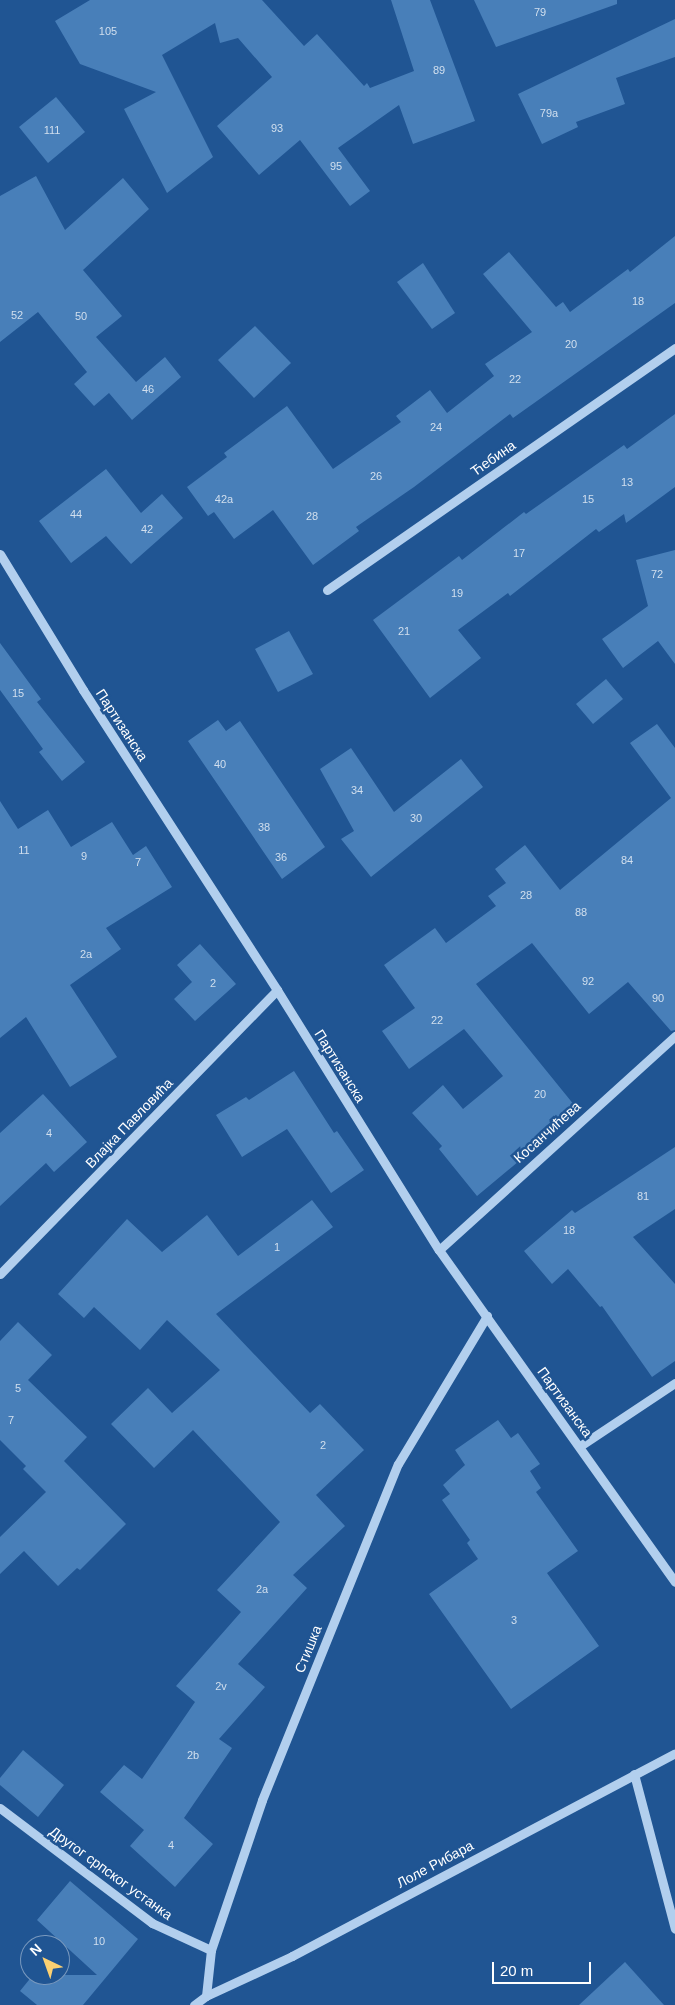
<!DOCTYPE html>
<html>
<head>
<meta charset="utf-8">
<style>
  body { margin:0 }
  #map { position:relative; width:675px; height:2005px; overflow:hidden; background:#205593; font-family:Arial,sans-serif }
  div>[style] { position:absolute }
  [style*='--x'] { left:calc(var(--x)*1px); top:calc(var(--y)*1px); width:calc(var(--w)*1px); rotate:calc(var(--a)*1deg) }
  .building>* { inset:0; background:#487fb9 }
  .minor>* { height:9px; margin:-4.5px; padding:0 4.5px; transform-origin:4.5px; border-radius:4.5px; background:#b2cfee }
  span { translate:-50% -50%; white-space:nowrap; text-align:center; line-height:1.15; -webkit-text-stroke:5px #205593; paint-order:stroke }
  .number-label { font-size:11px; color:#d1dfee }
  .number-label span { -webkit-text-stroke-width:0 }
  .street-label { font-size:14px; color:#fff }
  .north { position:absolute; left:20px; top:1935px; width:50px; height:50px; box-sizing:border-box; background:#205593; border:1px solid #7999be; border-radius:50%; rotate:318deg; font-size:14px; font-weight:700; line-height:20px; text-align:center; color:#fff }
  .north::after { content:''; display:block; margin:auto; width:18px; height:22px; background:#fbd072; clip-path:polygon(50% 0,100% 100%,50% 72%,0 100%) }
  .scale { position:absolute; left:492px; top:1962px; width:99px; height:22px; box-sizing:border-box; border:2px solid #fff; border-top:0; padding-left:6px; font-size:15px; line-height:18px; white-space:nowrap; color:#fff; -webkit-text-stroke:4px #205593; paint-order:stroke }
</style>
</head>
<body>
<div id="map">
  <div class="building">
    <i style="clip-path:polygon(90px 0,262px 0,304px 46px,317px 34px,364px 86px,367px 83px,370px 88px,414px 71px,391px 0,430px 0,475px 121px,413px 144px,399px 105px,338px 148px,370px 191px,350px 206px,300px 140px,259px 175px,217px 126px,272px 77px,238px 38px,220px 43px,215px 23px,162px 55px,213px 157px,167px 193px,124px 109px,156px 92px,80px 64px,55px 21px)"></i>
    <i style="clip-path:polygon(474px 0,617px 0,617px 4px,496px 47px)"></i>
    <i style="clip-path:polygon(675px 19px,675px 57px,616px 78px,625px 104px,576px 122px,578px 127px,542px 144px,518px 94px)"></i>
    <i style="clip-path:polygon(56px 97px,85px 132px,48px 163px,19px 127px)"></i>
    <i style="clip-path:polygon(36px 176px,65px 230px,123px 178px,149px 209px,83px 270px,122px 316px,96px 337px,136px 382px,165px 357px,181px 377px,132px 420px,109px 393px,94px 406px,74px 384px,87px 372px,38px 312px,0 342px,0 196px)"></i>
    <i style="clip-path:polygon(675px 236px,675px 303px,513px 418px,510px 414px,414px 487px,356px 527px,359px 531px,313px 565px,273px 510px,234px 539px,214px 512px,208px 516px,187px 487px,227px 457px,224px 453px,287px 406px,333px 469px,401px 422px,396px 416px,430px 390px,447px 413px,494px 376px,485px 364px,532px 332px,483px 274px,509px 252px,556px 307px,563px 302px,570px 312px,628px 269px,630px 272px)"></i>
    <i style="clip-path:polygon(423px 263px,455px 313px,432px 329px,397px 282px)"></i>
    <i style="clip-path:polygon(255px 326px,291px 363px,254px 398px,218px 360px)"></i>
    <i style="clip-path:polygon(675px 414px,675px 487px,626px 523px,624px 514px,599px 532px,596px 529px,510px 596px,508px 593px,458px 630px,481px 658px,430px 698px,373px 620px,459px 556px,462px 560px,524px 512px,526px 514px,624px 445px,627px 449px)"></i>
    <i style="clip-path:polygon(106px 469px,141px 513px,162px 494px,183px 518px,131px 564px,106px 536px,71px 563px,39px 521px)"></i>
    <i style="clip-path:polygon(675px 550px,675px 664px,658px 641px,623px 668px,602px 639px,648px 606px,636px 560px)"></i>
    <i style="clip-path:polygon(289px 631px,313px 674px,278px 692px,255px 649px)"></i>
    <i style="clip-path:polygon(0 643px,41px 699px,37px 702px,85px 762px,62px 781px,39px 752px,43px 749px,0 690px)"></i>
    <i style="clip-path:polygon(606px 679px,623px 699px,593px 724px,576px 704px)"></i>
    <i style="clip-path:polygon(218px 720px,226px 731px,240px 721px,325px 847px,282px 879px,188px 741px)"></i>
    <i style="clip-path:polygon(657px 724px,675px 748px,675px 1030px,671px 1031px,628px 982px,589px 1014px,532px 943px,476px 984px,579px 1111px,477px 1196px,439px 1149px,442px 1146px,412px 1113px,443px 1085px,463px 1109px,503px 1076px,464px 1029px,409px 1069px,382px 1031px,415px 1008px,384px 965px,435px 928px,446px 943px,496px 906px,488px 896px,506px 883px,495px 869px,525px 845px,560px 890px,671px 798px,630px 743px)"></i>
    <i style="clip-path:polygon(351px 748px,394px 812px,461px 759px,483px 787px,371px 877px,341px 839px,354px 831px,320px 769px)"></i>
    <i style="clip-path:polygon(0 801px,18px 829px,48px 810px,71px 847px,112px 822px,133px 855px,146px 846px,172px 887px,106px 928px,121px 949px,70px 985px,117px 1057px,70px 1087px,26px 1017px,0 1038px)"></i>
    <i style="clip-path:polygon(200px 944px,236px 984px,195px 1021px,174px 999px,192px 982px,177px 965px)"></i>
    <i style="clip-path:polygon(294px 1071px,334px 1133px,337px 1131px,364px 1170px,331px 1193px,287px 1129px,242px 1157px,216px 1115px,246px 1097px,249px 1100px)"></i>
    <i style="clip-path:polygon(43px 1094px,87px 1142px,54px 1172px,46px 1163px,0 1206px,0 1133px)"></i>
    <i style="clip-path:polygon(675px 1147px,675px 1209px,633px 1237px,675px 1284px,675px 1361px,652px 1377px,602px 1306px,600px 1307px,568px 1269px,552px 1284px,524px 1251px,572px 1210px,575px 1213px)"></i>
    <i style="clip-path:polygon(312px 1200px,333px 1227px,216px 1314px,310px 1413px,320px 1404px,364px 1450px,316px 1495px,345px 1526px,293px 1575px,307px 1588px,238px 1664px,265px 1687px,219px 1739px,232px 1748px,184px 1818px,213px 1844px,175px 1887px,130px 1846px,144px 1830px,100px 1792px,124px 1765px,142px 1779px,195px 1702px,176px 1686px,241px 1612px,217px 1590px,280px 1522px,193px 1430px,154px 1468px,111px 1424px,148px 1388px,172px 1413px,220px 1370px,167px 1320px,140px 1350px,94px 1307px,84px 1318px,58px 1294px,127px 1219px,162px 1252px,207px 1215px,238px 1256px)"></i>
    <i style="clip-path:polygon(18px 1322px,52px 1355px,28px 1380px,87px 1437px,64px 1461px,126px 1524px,80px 1570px,77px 1568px,58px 1586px,24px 1551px,0 1574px,0 1537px,46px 1492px,23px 1469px,26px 1466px,0 1440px,0 1341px)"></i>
    <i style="clip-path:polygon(498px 1420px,511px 1438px,518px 1433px,540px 1464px,530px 1471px,541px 1488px,536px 1492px,578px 1551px,547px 1573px,599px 1646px,511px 1709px,429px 1594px,478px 1559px,467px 1543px,470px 1540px,442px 1500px,450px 1494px,443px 1485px,465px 1465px,455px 1450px)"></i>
    <i style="clip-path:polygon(23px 1750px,64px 1785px,38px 1817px,0 1785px,0 1778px)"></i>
    <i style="clip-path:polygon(70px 1881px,138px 1939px,83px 2005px,37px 2005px,20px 1991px,33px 1975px,97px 1975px,37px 1920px)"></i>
    <i style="clip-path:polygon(625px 1962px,664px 2005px,579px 2005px)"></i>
  </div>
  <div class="minor">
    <i style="--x:0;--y:554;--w:159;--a:58.6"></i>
    <i style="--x:83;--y:690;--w:357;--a:57.1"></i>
    <i style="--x:277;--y:990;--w:306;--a:58.1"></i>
    <i style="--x:439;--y:1250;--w:407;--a:54.6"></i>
    <i style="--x:327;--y:590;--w:424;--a:-34.8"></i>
    <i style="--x:439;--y:1250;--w:319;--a:-42.2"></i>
    <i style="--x:0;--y:1274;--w:397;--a:-45.7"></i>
    <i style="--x:580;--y:1446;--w:114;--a:-33.6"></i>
    <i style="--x:634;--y:1774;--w:160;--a:75.2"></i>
    <i style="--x:0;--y:1808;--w:191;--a:37.1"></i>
    <i style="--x:152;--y:1923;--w:65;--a:24.6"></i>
    <i style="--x:206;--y:1996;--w:46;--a:-83.8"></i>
    <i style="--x:211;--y:1950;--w:158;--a:-71.2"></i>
    <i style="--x:262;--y:1800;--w:362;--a:-68"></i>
    <i style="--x:398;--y:1464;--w:173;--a:-59"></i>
    <i style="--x:194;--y:2005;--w:15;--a:-37"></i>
    <i style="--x:206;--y:1996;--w:95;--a:-24.9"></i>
    <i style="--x:292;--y:1956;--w:433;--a:-27.9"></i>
  </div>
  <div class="number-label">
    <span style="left:540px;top:12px">79</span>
    <span style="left:108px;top:31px">105</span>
    <span style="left:439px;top:70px">89</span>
    <span style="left:549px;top:113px">79a</span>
    <span style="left:277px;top:128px">93</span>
    <span style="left:52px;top:130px">111</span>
    <span style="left:336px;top:166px">95</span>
    <span style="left:638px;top:301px">18</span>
    <span style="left:17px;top:315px">52</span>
    <span style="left:81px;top:316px">50</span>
    <span style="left:571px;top:344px">20</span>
    <span style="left:515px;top:379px">22</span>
    <span style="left:148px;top:389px">46</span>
    <span style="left:436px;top:427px">24</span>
    <span style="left:376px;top:476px">26</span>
    <span style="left:627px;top:482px">13</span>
    <span style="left:224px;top:499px">42a</span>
    <span style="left:588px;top:499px">15</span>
    <span style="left:76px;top:514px">44</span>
    <span style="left:312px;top:516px">28</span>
    <span style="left:147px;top:529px">42</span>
    <span style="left:519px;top:553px">17</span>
    <span style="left:657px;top:574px">72</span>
    <span style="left:457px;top:593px">19</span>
    <span style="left:404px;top:631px">21</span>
    <span style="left:18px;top:693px">15</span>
    <span style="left:220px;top:764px">40</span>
    <span style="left:357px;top:790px">34</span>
    <span style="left:416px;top:818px">30</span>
    <span style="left:264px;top:827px">38</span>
    <span style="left:24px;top:850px">11</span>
    <span style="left:84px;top:856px">9</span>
    <span style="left:281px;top:857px">36</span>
    <span style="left:627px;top:860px">84</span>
    <span style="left:138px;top:862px">7</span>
    <span style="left:526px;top:895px">28</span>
    <span style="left:581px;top:912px">88</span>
    <span style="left:86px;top:954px">2a</span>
    <span style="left:588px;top:981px">92</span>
    <span style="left:213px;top:983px">2</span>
    <span style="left:658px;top:998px">90</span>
    <span style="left:437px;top:1020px">22</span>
    <span style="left:540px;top:1094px">20</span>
    <span style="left:49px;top:1133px">4</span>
    <span style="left:643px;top:1196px">81</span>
    <span style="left:569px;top:1230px">18</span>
    <span style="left:277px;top:1247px">1</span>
    <span style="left:18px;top:1388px">5</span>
    <span style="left:11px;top:1420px">7</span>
    <span style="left:323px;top:1445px">2</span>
    <span style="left:262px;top:1589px">2a</span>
    <span style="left:514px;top:1620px">3</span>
    <span style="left:221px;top:1686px">2v</span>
    <span style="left:193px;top:1755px">2b</span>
    <span style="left:171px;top:1845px">4</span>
    <span style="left:99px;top:1941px">10</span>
  </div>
  <div class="street-label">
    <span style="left:493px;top:458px;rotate:-35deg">Ћебина</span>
    <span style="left:122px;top:725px;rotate:57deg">Партизанска</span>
    <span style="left:340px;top:1066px;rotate:58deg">Партизанска</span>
    <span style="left:129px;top:1123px;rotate:-46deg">Влајка Павловића</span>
    <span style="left:547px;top:1132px;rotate:-42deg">Косанчићева</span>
    <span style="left:565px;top:1402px;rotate:54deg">Партизанска</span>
    <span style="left:308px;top:1649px;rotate:-68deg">Стишка</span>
    <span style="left:435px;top:1864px;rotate:-28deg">Лоле Рибара</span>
    <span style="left:111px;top:1873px;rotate:36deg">Другог српског устанка</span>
  </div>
  <div class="north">N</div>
  <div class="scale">20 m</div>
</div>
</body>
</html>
